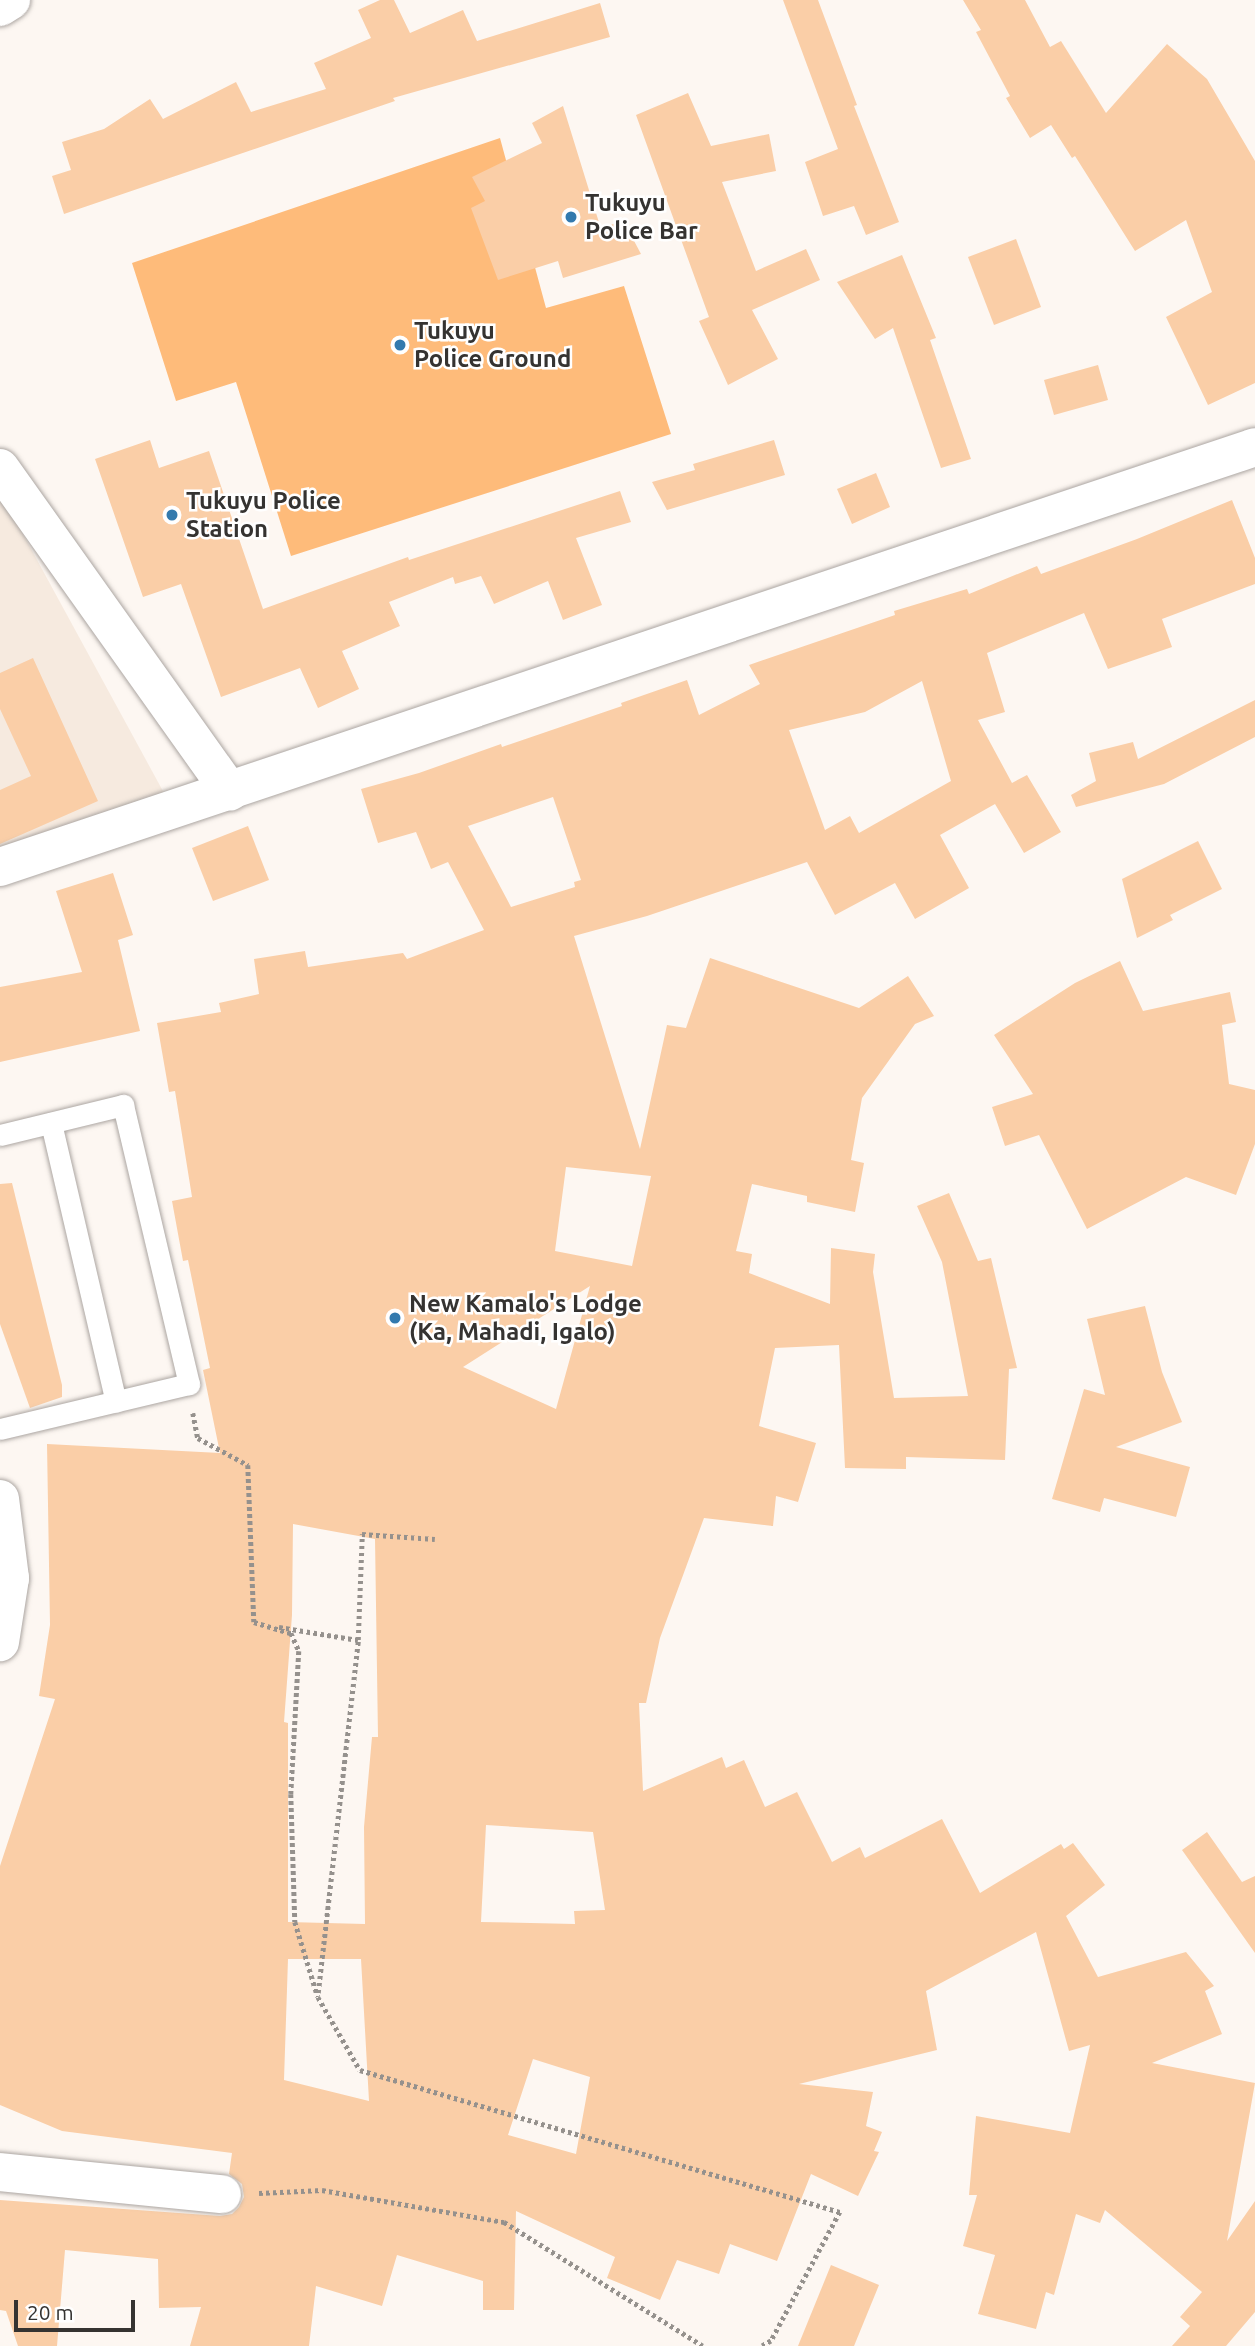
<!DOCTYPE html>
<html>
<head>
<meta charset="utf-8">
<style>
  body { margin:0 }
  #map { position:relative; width:1255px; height:2346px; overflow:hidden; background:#fdf7f2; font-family:Ubuntu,sans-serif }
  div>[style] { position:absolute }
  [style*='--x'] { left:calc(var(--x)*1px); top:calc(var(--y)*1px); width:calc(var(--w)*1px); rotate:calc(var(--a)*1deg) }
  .built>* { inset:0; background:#f6eadf }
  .green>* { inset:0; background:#febb7a }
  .building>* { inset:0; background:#facea7 }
  .path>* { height:4.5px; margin-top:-2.25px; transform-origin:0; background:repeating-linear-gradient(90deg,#95918d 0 3.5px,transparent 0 7px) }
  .roads { filter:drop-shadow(0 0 2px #aca6a2) drop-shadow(0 0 2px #aca6a2) }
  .service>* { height:21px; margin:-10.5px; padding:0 10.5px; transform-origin:10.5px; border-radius:10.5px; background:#fff }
  .minor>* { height:38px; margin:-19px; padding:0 19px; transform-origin:19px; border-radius:19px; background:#fff }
  .tertiary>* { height:38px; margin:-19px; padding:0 19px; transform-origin:19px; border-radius:19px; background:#fff }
  .trunk>* { height:38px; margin:-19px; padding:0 19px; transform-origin:19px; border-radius:19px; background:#fff }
  .dots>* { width:19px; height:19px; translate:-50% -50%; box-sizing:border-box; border:4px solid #fff; border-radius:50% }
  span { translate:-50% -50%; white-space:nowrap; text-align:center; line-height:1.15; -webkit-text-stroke:5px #fff; paint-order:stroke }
  .poi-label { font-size:24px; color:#353331; font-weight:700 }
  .left { translate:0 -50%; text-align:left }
  .scale { position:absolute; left:14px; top:2300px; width:121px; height:32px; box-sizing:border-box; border:4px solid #353331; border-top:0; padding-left:9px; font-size:21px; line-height:24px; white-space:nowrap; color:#353331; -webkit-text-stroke:5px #fff; paint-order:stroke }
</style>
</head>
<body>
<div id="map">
  <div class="built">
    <i style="clip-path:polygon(0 492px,164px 793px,0 883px)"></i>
  </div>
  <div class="green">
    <i style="clip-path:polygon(500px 138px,546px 308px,624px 286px,671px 434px,291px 556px,236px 382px,176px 401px,132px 263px)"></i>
  </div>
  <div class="building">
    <i style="clip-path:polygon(380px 0,394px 0,410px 33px,463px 10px,477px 41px,600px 3px,610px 37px,393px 98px,395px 101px,64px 214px,52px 176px,71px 170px,62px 142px,104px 129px,150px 99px,163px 119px,236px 82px,251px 112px,326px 89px,314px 63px,371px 38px,358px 10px)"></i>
    <i style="clip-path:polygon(783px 0,818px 0,857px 105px,854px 106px,899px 222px,866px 235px,854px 206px,823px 216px,805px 162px,838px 149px)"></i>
    <i style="clip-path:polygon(963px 0,1025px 0,1050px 47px,1061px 41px,1106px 113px,1167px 44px,1207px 79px,1255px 161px,1255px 383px,1208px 405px,1166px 317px,1212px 292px,1186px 220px,1135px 251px,1075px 156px,1072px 158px,1051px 125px,1030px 138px,1006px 98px,1010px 96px,976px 32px,981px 30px)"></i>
    <i style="clip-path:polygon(688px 93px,711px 146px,769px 134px,776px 171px,722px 182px,756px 271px,806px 249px,820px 280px,752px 310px,778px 359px,728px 385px,699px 321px,709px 317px,636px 115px)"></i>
    <i style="clip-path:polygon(563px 106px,601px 229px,623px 220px,641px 254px,563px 278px,558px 261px,498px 280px,471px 208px,485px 201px,472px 177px,542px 143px,532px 123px)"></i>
    <i style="clip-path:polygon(1016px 239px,1041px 307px,994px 325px,968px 257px)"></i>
    <i style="clip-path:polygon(902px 255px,936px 338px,930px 340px,971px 459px,941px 468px,893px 328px,875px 339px,837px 282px)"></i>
    <i style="clip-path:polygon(1098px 365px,1108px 400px,1054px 415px,1044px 380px)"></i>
    <i style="clip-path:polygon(150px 440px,159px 468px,209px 451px,263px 609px,408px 557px,409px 560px,620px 491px,631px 522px,576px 538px,602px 605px,563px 620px,548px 581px,494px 604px,481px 576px,455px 584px,453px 577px,389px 602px,400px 626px,342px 651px,359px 689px,318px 708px,300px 668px,221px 697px,181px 584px,143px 597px,95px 459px)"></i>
    <i style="clip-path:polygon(774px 440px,785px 475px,667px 510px,652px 482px,695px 470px,693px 464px)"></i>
    <i style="clip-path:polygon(876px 473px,890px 507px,852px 524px,837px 489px)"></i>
    <i style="clip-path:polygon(evenodd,1232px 500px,1255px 558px,1255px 584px,1162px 619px,1172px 647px,1108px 669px,1084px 613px,987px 653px,1005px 712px,978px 720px,1012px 783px,1027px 775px,1061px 832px,1024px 853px,995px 804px,940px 835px,969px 888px,915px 919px,895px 883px,835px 915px,807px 862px,647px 916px,574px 936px,640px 1149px,667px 1025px,686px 1028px,710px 958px,859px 1008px,908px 976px,934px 1016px,915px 1024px,862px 1098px,851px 1160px,864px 1163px,855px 1212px,807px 1202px,807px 1196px,752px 1184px,736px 1251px,752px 1254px,749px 1273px,830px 1304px,831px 1248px,875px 1254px,873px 1272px,894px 1398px,968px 1396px,942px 1262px,917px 1206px,949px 1193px,978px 1261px,991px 1258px,1017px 1368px,1009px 1369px,1005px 1460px,906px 1457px,906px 1469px,845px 1468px,839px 1345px,775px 1348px,759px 1426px,816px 1443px,798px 1502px,776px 1496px,773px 1526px,704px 1518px,660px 1638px,646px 1703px,639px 1703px,643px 1791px,722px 1757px,726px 1768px,744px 1760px,765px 1807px,797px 1792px,832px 1862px,860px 1847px,865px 1858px,942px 1819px,980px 1893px,1061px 1844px,1064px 1849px,1073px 1843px,1105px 1885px,1066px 1916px,1098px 1977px,1186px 1952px,1214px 1986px,1205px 1991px,1222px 2034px,1152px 2063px,1255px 2083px,1227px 2241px,1255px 2201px,1255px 2312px,1226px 2346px,1172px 2346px,1190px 2326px,1180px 2317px,1202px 2292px,1105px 2210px,1100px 2223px,1076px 2214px,1054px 2295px,1046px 2292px,1036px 2329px,978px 2314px,995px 2255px,963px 2246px,977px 2195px,969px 2195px,976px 2116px,1070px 2133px,1090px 2045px,1069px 2051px,1036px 1932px,926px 1991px,937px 2050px,799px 2084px,873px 2092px,866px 2126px,882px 2132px,874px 2151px,879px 2152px,858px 2196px,811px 2174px,777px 2261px,730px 2244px,719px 2274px,677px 2260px,660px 2300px,607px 2278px,615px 2257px,516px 2211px,514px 2310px,483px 2310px,483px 2281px,397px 2255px,382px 2306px,316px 2286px,309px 2346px,190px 2346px,201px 2307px,159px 2308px,158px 2259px,65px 2250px,57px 2346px,18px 2346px,6px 2311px,0 2310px,0 2200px,220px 2216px,232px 2214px,239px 2207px,244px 2197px,242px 2184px,229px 2174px,232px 2153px,62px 2131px,0 2105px,0 1866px,55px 1699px,39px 1696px,50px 1625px,47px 1444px,220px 1453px,203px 1370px,210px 1368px,188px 1260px,183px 1261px,172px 1201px,192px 1197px,175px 1091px,169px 1092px,157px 1023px,221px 1012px,219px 1003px,259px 994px,254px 959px,305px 951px,308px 967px,403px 953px,407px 959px,484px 930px,448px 862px,431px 869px,416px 832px,378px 843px,361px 789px,419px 773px,501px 744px,502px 747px,622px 706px,621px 703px,687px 680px,699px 715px,760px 684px,749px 665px,895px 615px,894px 611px,967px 589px,969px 594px,1037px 566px,1041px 574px,1137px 539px,1232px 500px,922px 681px,951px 781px,859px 833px,850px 816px,825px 830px,789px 730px,865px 712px,922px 681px,1232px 500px,553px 797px,581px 880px,574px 882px,575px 887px,511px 907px,468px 826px,553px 797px,1232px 500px,566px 1167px,651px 1176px,632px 1266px,555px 1251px,566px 1167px,1232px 500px,590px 1286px,556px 1409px,463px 1367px,590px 1286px,1232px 500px,293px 1524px,375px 1539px,378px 1737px,372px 1737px,364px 1827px,365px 1924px,288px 1922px,288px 1723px,284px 1722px,292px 1615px,293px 1524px,1232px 500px,486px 1825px,593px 1832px,605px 1910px,574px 1911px,575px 1924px,481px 1922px,486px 1825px,1232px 500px,288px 1959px,361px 1959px,369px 2101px,284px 2080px,288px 1959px,1232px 500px,533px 2059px,590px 2077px,576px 2154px,508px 2135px,533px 2059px)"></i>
    <i style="clip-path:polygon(33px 658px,98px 801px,0 844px,0 790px,31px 776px,0 709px,0 673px)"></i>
    <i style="clip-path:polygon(1255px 700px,1255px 737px,1164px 784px,1076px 807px,1071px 795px,1096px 781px,1089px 753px,1133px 742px,1138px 759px)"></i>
    <i style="clip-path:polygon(248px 826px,269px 880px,213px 901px,192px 848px)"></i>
    <i style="clip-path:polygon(1198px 841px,1222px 889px,1170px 915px,1173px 920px,1137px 938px,1122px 879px)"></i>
    <i style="clip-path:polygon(113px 873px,133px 935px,118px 940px,140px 1031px,0 1062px,0 987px,82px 972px,56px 891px)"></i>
    <i style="clip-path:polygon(1120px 961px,1143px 1011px,1230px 992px,1236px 1022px,1222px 1025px,1229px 1084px,1255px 1090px,1255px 1144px,1236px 1195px,1186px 1177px,1087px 1229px,1039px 1135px,1005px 1146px,992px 1107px,1033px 1094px,994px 1035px,1075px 983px)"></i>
    <i style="clip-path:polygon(12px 1183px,62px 1385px,62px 1397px,30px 1408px,0 1324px,0 1184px)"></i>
    <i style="clip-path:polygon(1145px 1306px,1162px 1372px,1182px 1422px,1116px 1447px,1190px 1467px,1176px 1517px,1104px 1498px,1100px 1512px,1052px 1499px,1084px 1389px,1105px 1395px,1087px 1319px)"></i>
    <i style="clip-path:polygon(1207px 1832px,1242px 1882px,1255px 1876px,1255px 1953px,1182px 1850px)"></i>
    <i style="clip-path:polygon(831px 2265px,879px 2285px,854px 2346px,798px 2346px)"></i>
  </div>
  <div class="path">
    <i style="--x:193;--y:1413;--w:25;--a:79"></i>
    <i style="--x:198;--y:1438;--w:57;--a:28.4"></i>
    <i style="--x:248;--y:1465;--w:157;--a:87.8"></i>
    <i style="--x:254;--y:1622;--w:39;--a:17"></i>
    <i style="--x:291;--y:1633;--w:20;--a:66"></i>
    <i style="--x:299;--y:1651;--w:143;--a:93.2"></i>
    <i style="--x:291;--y:1794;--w:128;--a:88.2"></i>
    <i style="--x:295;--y:1922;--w:78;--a:73"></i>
    <i style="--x:318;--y:1997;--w:84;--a:60.1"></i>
    <i style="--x:360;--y:2070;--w:501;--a:16.48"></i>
    <i style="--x:840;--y:2212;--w:146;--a:118.1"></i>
    <i style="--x:771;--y:2341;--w:10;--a:151"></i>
    <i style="--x:279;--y:1627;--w:80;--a:9.3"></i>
    <i style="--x:318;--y:1993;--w:355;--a:-83.5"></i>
    <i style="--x:358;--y:1640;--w:106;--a:-87.8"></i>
    <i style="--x:362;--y:1534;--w:73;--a:3.9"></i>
    <i style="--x:259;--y:2193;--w:63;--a:-2.7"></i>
    <i style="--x:322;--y:2190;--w:185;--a:10"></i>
    <i style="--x:504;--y:2222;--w:234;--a:31.9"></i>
  </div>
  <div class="roads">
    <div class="service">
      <i style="--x:51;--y:1123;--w:286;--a:76.9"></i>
      <i style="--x:0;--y:1135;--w:127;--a:-13.7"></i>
      <i style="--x:123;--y:1105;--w:287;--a:76.7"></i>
      <i style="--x:189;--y:1384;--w:194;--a:166.6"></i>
    </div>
    <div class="minor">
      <i style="--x:0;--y:7;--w:13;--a:-32"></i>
      <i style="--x:0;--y:468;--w:397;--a:54.6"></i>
      <i style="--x:0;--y:2172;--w:223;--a:5.7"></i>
    </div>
    <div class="tertiary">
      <i style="--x:0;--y:867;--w:1323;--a:-18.5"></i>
    </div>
    <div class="trunk">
      <i style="--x:0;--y:1499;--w:80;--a:82.8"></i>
      <i style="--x:10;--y:1578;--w:65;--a:98.9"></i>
    </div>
  </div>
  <div class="dots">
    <i style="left:571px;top:217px;background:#337aae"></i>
    <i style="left:400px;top:345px;background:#337aae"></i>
    <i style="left:172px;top:515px;background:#337aae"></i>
    <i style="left:395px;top:1318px;background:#337aae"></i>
  </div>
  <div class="poi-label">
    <span class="left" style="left:585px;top:217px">Tukuyu<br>Police Bar</span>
    <span class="left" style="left:414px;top:345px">Tukuyu<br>Police Ground</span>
    <span class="left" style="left:186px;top:515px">Tukuyu Police<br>Station</span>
    <span class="left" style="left:409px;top:1318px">New Kamalo's Lodge<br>(Ka, Mahadi, Igalo)</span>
  </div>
  <div class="scale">20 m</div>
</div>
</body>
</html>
